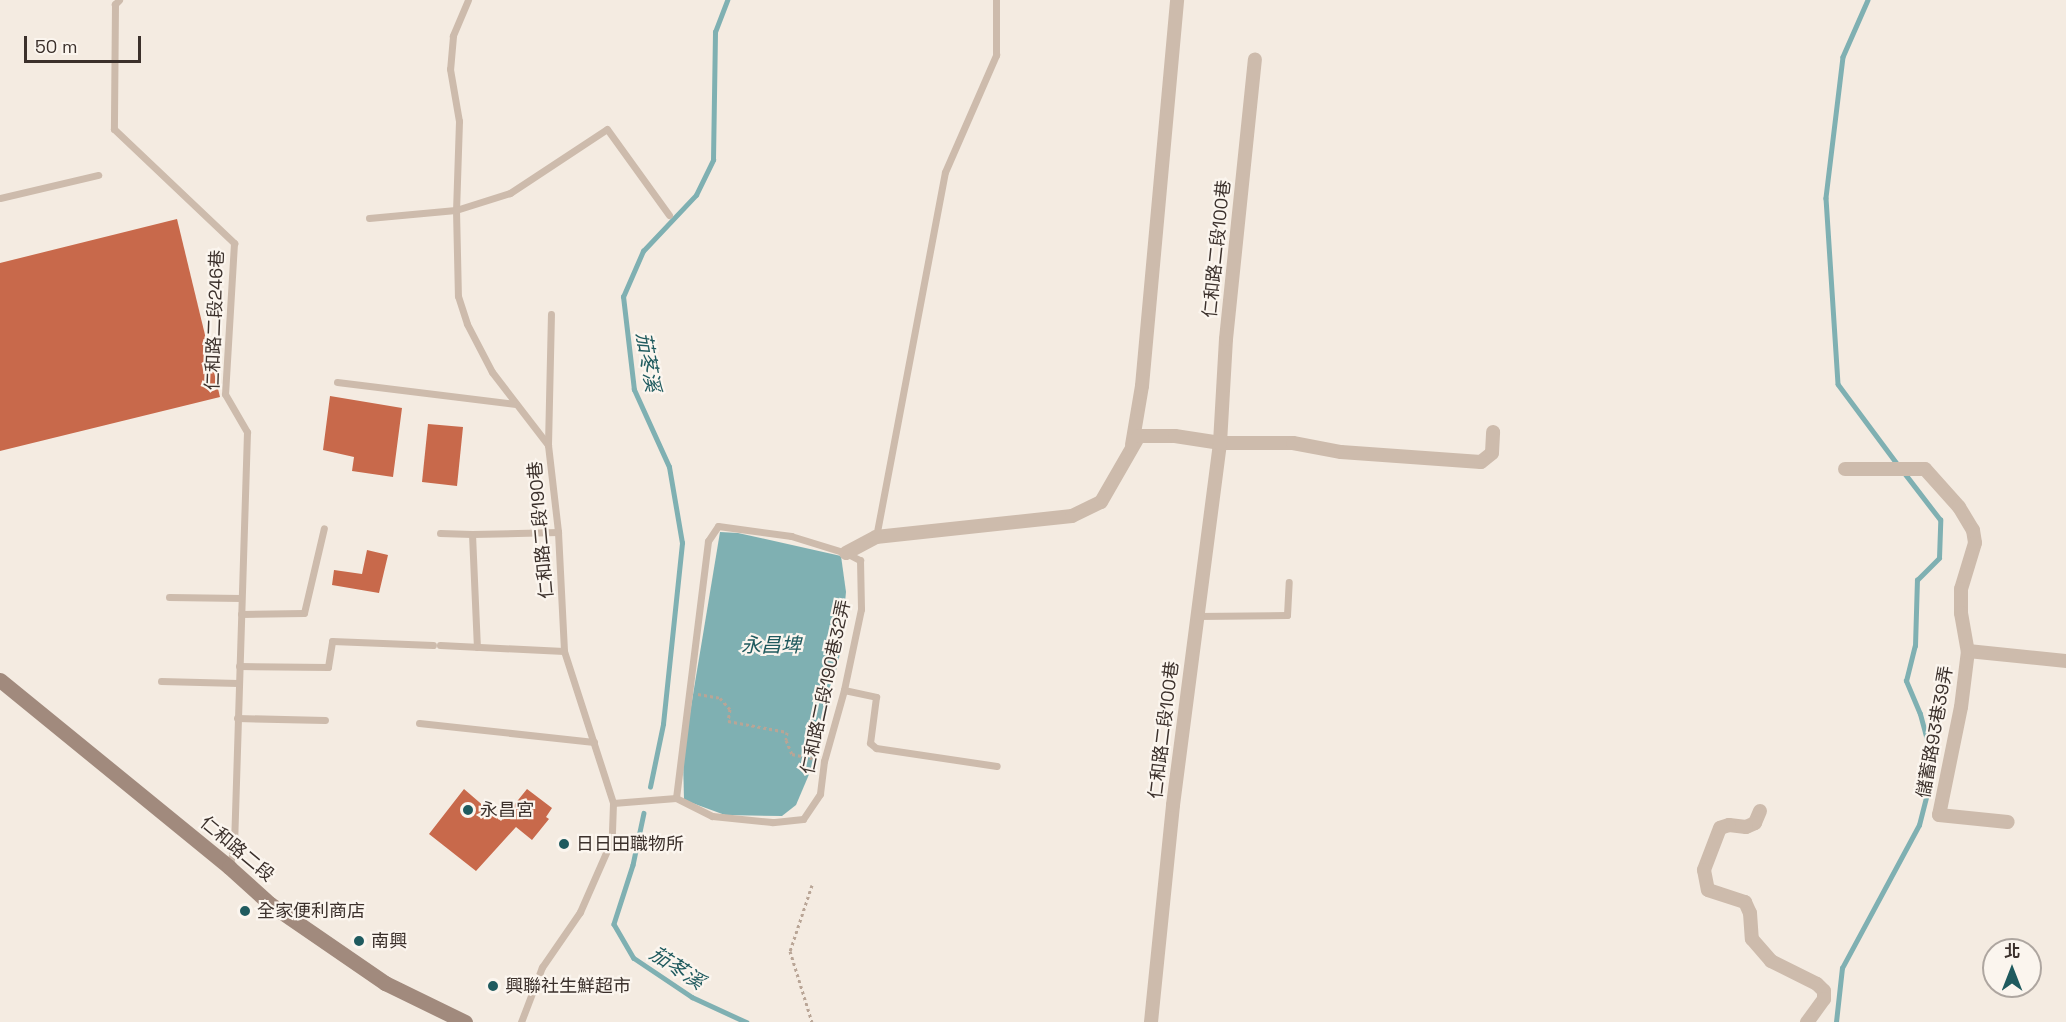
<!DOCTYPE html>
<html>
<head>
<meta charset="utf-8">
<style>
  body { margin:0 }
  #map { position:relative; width:2066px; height:1022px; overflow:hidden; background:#f4ebe1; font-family:"Space Grotesk","Noto Sans TC",sans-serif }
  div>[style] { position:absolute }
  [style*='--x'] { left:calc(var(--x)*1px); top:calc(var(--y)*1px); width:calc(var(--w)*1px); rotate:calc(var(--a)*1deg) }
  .water>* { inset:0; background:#7fb0b2 }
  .stream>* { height:4.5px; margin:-2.25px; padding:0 2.25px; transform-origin:2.25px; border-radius:2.25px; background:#7fb0b2 }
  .building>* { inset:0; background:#c8694b }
  .path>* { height:3px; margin-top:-1.5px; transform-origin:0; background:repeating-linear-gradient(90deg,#b9a596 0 3px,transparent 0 6px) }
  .service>* { height:7px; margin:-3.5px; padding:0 3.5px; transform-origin:3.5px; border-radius:3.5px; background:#cdbbac }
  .minor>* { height:14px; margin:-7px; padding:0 7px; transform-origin:7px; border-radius:7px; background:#cdbbac }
  .secondary>* { height:15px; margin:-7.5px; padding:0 7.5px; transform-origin:7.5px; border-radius:7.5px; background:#a18a7d }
  .dots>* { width:16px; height:16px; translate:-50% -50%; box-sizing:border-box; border:3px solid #fbf5ee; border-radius:50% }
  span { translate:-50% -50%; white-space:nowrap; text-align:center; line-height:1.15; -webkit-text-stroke:4.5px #fbf5ee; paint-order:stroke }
  .street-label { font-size:18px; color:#3b302b }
  .poi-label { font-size:18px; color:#3b302b }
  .left { translate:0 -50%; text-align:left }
  .water-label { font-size:20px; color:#1f5a5e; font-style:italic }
  .north { position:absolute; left:1982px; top:938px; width:60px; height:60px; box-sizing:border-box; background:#fbf5ee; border:2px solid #aea6a0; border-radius:50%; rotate:0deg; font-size:16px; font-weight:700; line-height:24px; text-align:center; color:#3b302b }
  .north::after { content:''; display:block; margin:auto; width:21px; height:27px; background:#1f5a5e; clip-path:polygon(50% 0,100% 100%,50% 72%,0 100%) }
  .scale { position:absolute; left:24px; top:36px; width:117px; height:27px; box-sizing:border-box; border:3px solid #3b302b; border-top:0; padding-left:8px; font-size:18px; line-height:21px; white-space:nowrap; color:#3b302b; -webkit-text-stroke:4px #fbf5ee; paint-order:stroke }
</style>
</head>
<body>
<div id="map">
  <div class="water">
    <i style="clip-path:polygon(720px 532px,738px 533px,841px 556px,846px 592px,840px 654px,813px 765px,796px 805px,782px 816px,725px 815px,684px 800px,683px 755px)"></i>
  </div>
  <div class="stream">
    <i style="--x:1868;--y:0;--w:62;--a:113.7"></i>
    <i style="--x:1843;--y:57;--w:142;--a:96.9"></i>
    <i style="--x:1826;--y:198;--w:186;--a:86.3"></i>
    <i style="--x:1838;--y:384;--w:102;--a:53.4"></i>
    <i style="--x:650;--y:787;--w:64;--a:-78.3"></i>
    <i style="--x:663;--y:724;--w:182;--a:-84"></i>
    <i style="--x:682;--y:543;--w:77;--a:-99.7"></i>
    <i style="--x:669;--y:467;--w:85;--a:-114.4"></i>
    <i style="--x:634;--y:390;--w:94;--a:-96.7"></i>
    <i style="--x:623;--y:297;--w:50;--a:-66.5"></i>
    <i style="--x:643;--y:251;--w:77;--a:-46.6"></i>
    <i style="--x:696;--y:195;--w:39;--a:-64"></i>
    <i style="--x:713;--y:160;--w:128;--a:-89.1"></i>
    <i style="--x:715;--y:32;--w:34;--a:-69"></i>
    <i style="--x:644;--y:813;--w:53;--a:101.9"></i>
    <i style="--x:633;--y:865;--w:62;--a:107.9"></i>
    <i style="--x:614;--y:924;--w:39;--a:60"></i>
    <i style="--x:634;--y:958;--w:70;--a:33.9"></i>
    <i style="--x:692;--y:997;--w:60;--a:24.8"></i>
    <i style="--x:1836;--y:1022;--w:54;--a:-83.7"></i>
    <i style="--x:1842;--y:968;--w:162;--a:-61.7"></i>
    <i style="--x:1919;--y:825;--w:61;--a:-75.7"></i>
    <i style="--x:1934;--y:766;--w:54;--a:-105.1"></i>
    <i style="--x:1920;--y:714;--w:36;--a:-113"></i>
    <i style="--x:1906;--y:681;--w:36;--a:-76"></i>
    <i style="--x:1915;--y:646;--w:66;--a:-88.3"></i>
    <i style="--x:1917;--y:580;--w:31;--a:-45"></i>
    <i style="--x:1939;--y:558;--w:38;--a:-88"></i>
    <i style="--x:1940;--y:520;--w:59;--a:-127.5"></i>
  </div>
  <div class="building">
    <i style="clip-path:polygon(177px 219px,220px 397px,0 451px,0 263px)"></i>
    <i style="clip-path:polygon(330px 396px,402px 408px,393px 477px,352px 471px,354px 457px,323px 450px)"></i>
    <i style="clip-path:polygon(428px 424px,463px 427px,457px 486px,422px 482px)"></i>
    <i style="clip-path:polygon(367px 550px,388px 555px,379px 593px,332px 585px,334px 570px,362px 574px)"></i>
    <i style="clip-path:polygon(464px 789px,501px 821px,527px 789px,552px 808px,546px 817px,549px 819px,532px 840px,516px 827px,476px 871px,429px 834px)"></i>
  </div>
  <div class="path">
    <i style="--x:698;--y:694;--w:22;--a:10"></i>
    <i style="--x:720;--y:698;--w:15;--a:48"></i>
    <i style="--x:730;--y:709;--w:12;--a:99"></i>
    <i style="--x:728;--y:721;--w:60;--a:10.6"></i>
    <i style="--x:787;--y:732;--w:8;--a:97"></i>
    <i style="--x:786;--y:740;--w:15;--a:67"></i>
    <i style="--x:792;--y:754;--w:24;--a:12"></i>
    <i style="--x:812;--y:885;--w:70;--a:108.4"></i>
    <i style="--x:790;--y:951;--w:74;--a:72.8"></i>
  </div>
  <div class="service">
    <i style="--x:119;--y:0;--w:6;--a:135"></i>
    <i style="--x:115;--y:4;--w:125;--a:90.5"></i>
    <i style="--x:114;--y:129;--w:166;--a:43.5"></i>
    <i style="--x:234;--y:243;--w:151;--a:93.4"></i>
    <i style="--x:225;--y:394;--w:44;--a:59.9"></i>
    <i style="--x:247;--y:432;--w:415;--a:91.8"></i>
    <i style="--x:234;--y:847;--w:21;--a:104"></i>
    <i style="--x:468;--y:0;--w:39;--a:113"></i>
    <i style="--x:453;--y:36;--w:33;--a:95"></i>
    <i style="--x:450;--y:69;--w:53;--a:80.2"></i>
    <i style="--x:459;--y:121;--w:89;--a:91.9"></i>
    <i style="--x:456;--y:210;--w:86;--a:88.7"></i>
    <i style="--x:458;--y:296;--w:29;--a:72"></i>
    <i style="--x:467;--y:324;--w:54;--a:62.5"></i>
    <i style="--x:492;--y:372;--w:92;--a:52.5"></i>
    <i style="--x:548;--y:445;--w:88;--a:83.4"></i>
    <i style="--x:558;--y:532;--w:119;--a:87.1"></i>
    <i style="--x:564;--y:651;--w:160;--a:72.1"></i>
    <i style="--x:613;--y:803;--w:36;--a:92"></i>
    <i style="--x:612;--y:839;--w:80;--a:113.7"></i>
    <i style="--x:580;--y:912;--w:67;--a:124.6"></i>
    <i style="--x:542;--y:967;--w:59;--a:110.9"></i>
    <i style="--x:0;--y:198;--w:101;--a:-13.2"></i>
    <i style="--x:369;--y:218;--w:87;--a:-5.3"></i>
    <i style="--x:456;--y:210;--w:57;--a:-17.5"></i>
    <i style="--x:510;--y:193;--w:116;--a:-33.4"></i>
    <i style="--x:607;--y:129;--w:106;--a:54.2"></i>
    <i style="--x:337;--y:382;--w:180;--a:7"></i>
    <i style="--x:548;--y:445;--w:131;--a:-88.7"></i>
    <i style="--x:718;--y:526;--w:74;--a:7.8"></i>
    <i style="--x:791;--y:536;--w:58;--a:17.2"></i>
    <i style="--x:846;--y:553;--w:16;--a:27"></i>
    <i style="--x:860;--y:560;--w:49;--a:88.8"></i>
    <i style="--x:861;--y:609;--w:83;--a:101.9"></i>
    <i style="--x:844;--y:690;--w:74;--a:105.7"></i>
    <i style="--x:824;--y:761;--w:33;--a:97"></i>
    <i style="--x:820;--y:794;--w:30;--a:124"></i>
    <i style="--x:803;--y:819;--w:31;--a:174"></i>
    <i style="--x:772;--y:822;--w:60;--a:-174.3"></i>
    <i style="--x:712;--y:816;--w:40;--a:-153.4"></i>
    <i style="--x:676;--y:798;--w:259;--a:-82.9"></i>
    <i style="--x:708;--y:541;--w:18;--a:-56"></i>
    <i style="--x:440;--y:533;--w:32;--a:2"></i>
    <i style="--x:472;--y:534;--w:113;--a:87.5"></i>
    <i style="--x:472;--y:534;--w:86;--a:-1.3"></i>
    <i style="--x:876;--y:537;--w:371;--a:-79.3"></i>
    <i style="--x:945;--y:172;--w:128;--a:-66.4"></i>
    <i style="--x:996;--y:55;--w:55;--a:-90"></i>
    <i style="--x:169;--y:597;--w:72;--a:0.8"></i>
    <i style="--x:241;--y:614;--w:63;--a:-0.9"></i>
    <i style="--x:304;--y:613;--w:87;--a:-76.8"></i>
    <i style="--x:1197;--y:616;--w:90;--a:-0.6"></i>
    <i style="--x:1287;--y:615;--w:33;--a:-87"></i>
    <i style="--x:440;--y:645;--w:124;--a:2.8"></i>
    <i style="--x:239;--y:666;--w:89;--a:0.6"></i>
    <i style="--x:328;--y:667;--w:26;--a:-81"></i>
    <i style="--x:332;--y:641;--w:101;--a:2.3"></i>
    <i style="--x:161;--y:681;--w:77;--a:1.5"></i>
    <i style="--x:844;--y:690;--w:33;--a:12"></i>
    <i style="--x:876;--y:697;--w:46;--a:97.4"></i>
    <i style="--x:870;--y:743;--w:8;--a:40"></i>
    <i style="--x:876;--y:748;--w:122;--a:8.5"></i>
    <i style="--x:237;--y:718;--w:88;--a:1.3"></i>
    <i style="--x:419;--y:723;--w:176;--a:6.2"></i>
    <i style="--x:613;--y:803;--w:63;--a:-4.5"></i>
  </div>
  <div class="minor">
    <i style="--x:1132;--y:445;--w:60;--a:-80.4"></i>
    <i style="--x:1142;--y:386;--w:388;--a:-84.8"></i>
    <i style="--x:1845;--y:469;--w:80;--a:0"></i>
    <i style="--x:1925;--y:469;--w:51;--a:48.2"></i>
    <i style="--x:1959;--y:507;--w:27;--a:59"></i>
    <i style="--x:1973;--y:530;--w:13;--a:81"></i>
    <i style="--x:1975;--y:543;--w:48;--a:106.9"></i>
    <i style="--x:1961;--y:589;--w:24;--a:90"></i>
    <i style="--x:1961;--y:613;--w:39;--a:80"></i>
    <i style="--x:1968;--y:651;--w:56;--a:97.1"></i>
    <i style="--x:1961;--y:707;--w:110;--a:101.5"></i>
    <i style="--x:1939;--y:815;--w:69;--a:5.8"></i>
    <i style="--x:846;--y:553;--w:34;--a:-28"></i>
    <i style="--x:876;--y:537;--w:197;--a:-6.1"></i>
    <i style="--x:1072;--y:516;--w:32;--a:-26"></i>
    <i style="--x:1101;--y:502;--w:76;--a:-60.1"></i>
    <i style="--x:1139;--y:436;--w:36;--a:0"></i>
    <i style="--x:1175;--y:436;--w:46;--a:8.8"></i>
    <i style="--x:1220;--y:443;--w:73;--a:0"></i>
    <i style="--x:1293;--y:443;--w:49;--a:10.6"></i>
    <i style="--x:1341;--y:452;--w:140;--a:4.1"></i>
    <i style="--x:1481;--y:462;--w:14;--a:-39"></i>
    <i style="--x:1492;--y:453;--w:21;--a:-87"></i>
    <i style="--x:1968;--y:651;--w:99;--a:5.8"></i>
    <i style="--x:1760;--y:811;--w:13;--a:113"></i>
    <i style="--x:1755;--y:823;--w:10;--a:156"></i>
    <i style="--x:1746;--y:827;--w:17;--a:-173"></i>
    <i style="--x:1729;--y:825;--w:9;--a:162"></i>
    <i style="--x:1720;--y:828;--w:45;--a:110.9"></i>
    <i style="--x:1704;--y:870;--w:20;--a:79"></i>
    <i style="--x:1708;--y:890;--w:39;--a:18"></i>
    <i style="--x:1745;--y:902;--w:12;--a:66"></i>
    <i style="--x:1750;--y:913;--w:26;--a:86"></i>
    <i style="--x:1752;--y:939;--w:29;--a:49"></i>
    <i style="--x:1771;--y:961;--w:51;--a:26.6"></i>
    <i style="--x:1817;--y:984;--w:10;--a:45"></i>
    <i style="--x:1824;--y:991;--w:8;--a:90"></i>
    <i style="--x:1824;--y:999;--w:29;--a:126"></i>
    <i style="--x:1151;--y:1022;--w:218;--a:-84.2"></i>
    <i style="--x:1173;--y:805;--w:365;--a:-82.6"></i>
    <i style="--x:1220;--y:443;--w:104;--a:-86.7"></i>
    <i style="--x:1226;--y:339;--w:281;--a:-84.1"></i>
  </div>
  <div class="secondary">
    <i style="--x:0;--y:680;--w:296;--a:39.2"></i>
    <i style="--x:229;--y:867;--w:55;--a:42.1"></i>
    <i style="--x:270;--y:904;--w:140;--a:34.5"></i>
    <i style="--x:385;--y:983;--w:89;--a:26"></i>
  </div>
  <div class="dots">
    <i style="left:468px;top:810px;background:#1f5a5e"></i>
    <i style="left:564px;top:844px;background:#1f5a5e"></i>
    <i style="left:245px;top:911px;background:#1f5a5e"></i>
    <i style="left:359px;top:941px;background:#1f5a5e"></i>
    <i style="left:493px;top:986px;background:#1f5a5e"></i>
  </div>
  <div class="street-label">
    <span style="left:1217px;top:249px;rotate:-84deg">仁和路二段100巷</span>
    <span style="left:215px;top:320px;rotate:-88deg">仁和路二段246巷</span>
    <span style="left:541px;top:530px;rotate:-95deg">仁和路二段190巷</span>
    <span style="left:826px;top:687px;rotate:-78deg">仁和路二段190巷32弄</span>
    <span style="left:1164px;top:730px;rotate:-83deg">仁和路二段100巷</span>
    <span style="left:1935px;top:732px;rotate:-80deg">儲蓄路93巷39弄</span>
    <span style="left:237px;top:849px;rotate:40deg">仁和路二段</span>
  </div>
  <div class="poi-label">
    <span class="left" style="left:480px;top:810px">永昌宮</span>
    <span class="left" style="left:576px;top:844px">日日田職物所</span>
    <span class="left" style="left:257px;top:911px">全家便利商店</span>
    <span class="left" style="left:371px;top:941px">南興</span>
    <span class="left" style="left:505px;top:986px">興聯社生鮮超市</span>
  </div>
  <div class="water-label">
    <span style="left:648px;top:362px;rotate:80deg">茄苳溪</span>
    <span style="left:771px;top:645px">永昌埤</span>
    <span style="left:677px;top:968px;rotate:33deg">茄苳溪</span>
  </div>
  <div class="north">北</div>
  <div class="scale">50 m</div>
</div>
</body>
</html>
